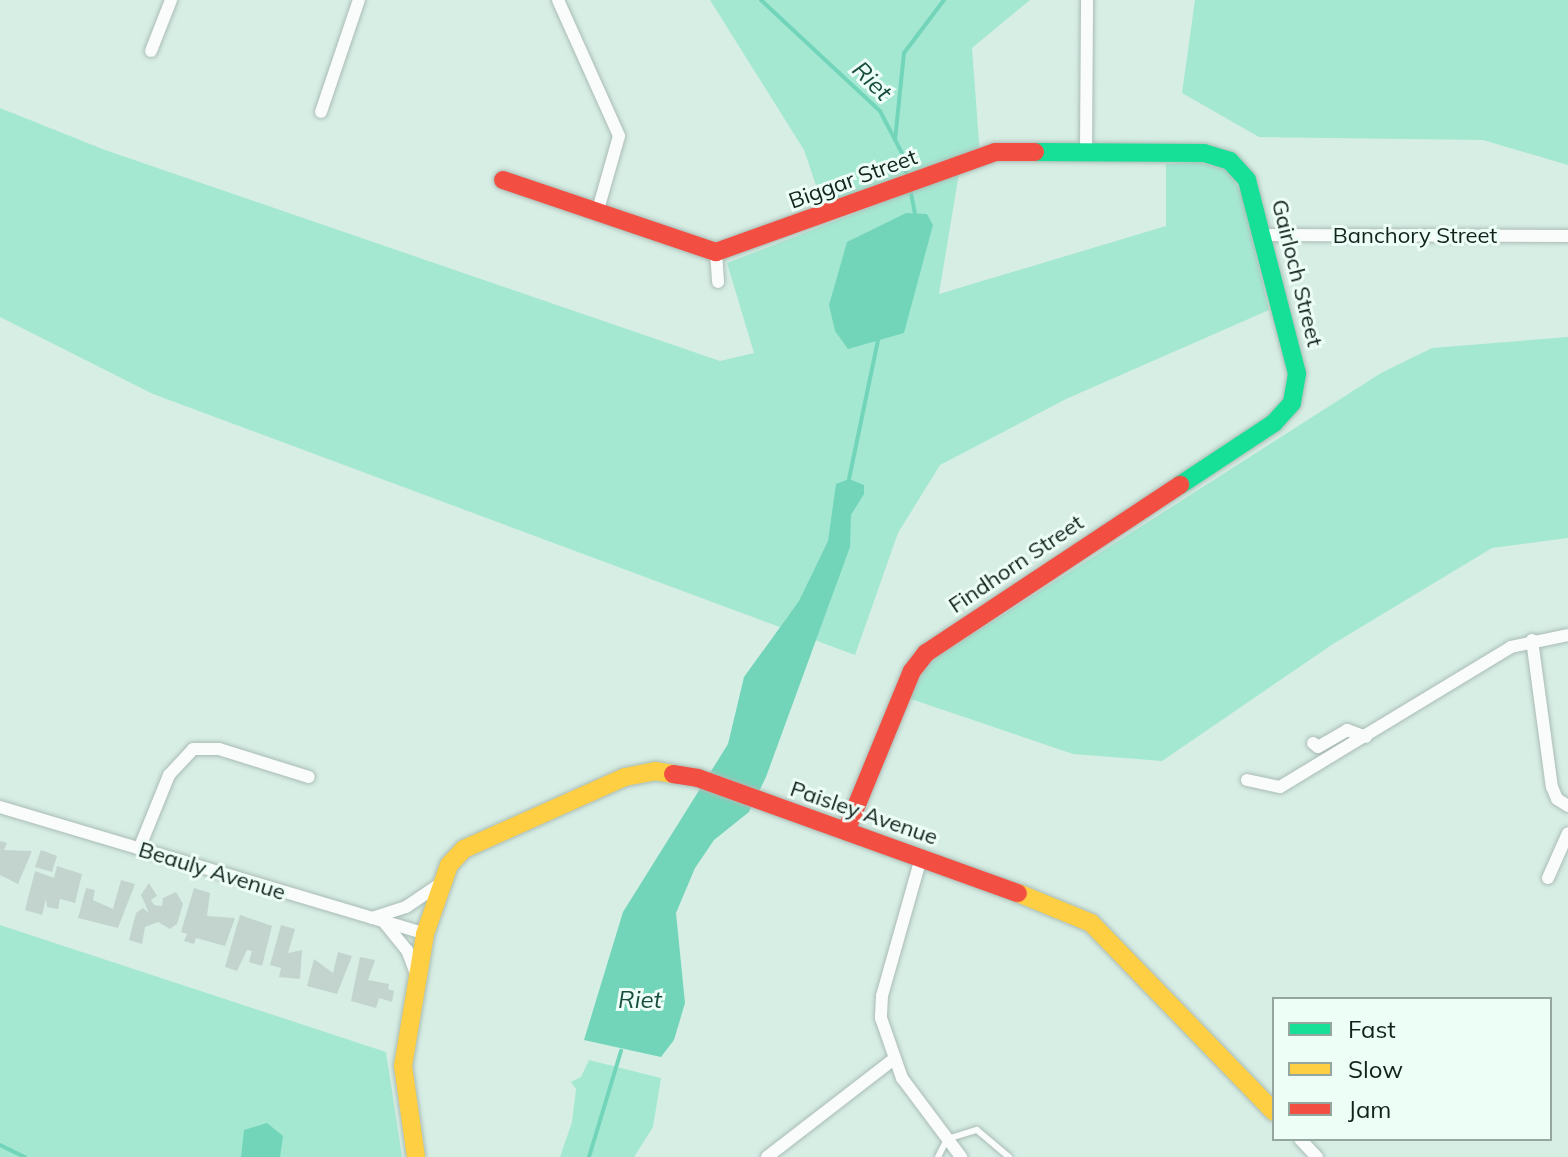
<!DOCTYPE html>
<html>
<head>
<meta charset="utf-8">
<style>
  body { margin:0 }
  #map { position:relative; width:1568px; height:1157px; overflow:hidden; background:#d7eee5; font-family:Mulish,sans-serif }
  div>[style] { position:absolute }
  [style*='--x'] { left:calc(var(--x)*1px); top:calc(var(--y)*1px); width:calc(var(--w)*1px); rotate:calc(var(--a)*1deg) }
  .green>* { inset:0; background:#a5e8d2 }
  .water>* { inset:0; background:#72d5b9 }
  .stream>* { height:4px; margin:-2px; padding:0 2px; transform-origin:2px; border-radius:2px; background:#72d5b9 }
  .building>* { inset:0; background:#c2d4cd }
  .roads { filter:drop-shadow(0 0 2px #aabcb5) drop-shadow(0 0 2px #aabcb5) }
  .lane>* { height:6px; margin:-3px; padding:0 3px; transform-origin:3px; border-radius:3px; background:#f9fcfb }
  .street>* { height:12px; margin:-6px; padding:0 6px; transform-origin:6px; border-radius:6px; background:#f9fcfb }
  .fast>* { height:18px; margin:-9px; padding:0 9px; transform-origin:9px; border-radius:9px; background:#16e098 }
  .slow>* { height:18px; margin:-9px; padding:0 9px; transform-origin:9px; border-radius:9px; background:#ffcf43 }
  .jam>* { height:18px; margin:-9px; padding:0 9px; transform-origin:9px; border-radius:9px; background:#f24e42 }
  span { translate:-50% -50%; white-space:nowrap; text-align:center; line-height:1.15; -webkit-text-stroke:6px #edfef7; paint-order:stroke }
  .street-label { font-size:22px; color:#12221d }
  .water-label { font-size:24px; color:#184e3f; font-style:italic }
  .legend { position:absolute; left:1272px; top:997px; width:280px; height:144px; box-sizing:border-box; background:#edfef7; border:2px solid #95a6a0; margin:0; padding:10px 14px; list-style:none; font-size:24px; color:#12221d }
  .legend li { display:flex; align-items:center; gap:16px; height:40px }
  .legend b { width:40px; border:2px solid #95a6a0 }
</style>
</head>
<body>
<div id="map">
  <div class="green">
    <i style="clip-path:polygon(710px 0,1030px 0,972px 48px,980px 155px,826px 215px,804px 150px)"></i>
    <i style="clip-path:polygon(1195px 0,1568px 0,1568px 165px,1483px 140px,1259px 137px,1182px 93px)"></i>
    <i style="clip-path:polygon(0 108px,105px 150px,720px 361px,754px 353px,727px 263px,959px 173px,939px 294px,1166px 226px,1166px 164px,1199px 162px,1228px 171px,1241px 191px,1269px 310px,1066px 399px,940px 465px,898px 533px,855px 655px,153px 394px,0 317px)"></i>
    <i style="clip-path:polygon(1568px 337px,1568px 538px,1492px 548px,1333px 644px,1162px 761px,1073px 754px,908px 698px,929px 662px,1381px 373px,1432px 348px)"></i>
    <i style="clip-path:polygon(0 925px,386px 1052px,402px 1157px,0 1157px)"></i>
    <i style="clip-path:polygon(589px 1060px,661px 1078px,653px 1127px,634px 1157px,560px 1157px,572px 1122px,576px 1089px,571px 1082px,581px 1077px)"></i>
  </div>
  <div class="water">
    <i style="clip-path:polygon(906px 213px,927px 214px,933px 225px,904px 333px,848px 349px,835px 331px,829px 305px,847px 242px)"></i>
    <i style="clip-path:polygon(849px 479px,864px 485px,864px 494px,851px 515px,850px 547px,766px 777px,749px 812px,714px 840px,695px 868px,676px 913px,685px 1003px,674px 1040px,661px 1057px,584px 1040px,623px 912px,728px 744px,744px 677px,799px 601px,828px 541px,836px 484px)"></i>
    <i style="clip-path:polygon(267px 1123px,283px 1136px,280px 1157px,241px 1157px,244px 1130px)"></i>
  </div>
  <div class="stream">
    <i style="--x:761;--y:0;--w:163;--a:43"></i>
    <i style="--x:880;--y:111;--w:50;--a:62.4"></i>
    <i style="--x:903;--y:155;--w:21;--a:79"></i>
    <i style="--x:895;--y:140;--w:87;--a:-84.1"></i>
    <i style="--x:904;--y:53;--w:66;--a:-53"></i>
    <i style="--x:910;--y:188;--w:25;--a:79"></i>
    <i style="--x:849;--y:479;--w:142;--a:-78.2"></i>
    <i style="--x:0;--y:1145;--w:28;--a:26"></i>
    <i style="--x:589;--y:1157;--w:111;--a:-73.2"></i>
  </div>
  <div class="building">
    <i style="clip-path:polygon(0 841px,7px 843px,4px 850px,32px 851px,18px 884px,0 875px)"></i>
    <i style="clip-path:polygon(41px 850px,57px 856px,52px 872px,35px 867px)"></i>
    <i style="clip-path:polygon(57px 866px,82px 874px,75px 903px,60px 899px,58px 909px,47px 907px,46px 899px,42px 915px,25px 910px,35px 871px,54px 878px)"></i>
    <i style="clip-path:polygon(121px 880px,135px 884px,118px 928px,78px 918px,86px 888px,95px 890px,93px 900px,113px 909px)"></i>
    <i style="clip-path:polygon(149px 883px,157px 896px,151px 900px,154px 905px,162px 906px,163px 898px,176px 892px,183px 904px,177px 924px,170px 929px,158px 922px,145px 927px,142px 944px,129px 940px,136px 913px,143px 908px,149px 913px,141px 895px)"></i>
    <i style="clip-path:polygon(194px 888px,210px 893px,207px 916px,235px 918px,225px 946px,196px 938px,194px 944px,184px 941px,187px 934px,181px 932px)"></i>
    <i style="clip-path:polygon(240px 915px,272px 926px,262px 966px,249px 962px,252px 951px,247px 950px,237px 971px,225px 967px)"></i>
    <i style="clip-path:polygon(281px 925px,295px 929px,288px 953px,302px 950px,300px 979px,279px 977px,281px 968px,270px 965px)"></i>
    <i style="clip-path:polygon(338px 952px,352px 956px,337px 994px,307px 986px,314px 959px,333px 973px)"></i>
    <i style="clip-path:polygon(360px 957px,375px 960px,368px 980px,389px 984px,388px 989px,394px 991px,392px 1002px,379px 998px,376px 1008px,351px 1001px)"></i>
  </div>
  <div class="roads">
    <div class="lane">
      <i style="--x:938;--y:1157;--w:20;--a:-63"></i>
      <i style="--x:947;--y:1139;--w:31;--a:-17"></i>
      <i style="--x:977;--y:1130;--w:42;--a:40.2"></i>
    </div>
    <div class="street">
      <i style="--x:558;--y:0;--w:149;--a:65.8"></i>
      <i style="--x:619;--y:136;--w:80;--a:105.9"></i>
      <i style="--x:151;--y:51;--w:55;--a:-68.6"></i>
      <i style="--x:321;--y:112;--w:118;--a:-71.3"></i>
      <i style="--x:1086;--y:149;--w:149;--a:-89.6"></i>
      <i style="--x:1263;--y:235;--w:305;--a:0.2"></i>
      <i style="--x:716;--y:252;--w:30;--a:86"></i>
      <i style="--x:1532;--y:640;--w:148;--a:82.3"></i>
      <i style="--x:1552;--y:787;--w:13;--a:67"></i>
      <i style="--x:1557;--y:799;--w:13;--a:32"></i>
      <i style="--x:1313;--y:743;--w:6;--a:39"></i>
      <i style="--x:1318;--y:747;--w:34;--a:-30"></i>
      <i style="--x:1347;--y:730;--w:20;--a:20"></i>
      <i style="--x:1247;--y:780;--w:34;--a:12"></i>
      <i style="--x:1280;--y:787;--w:270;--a:-31.2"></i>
      <i style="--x:1511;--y:647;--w:58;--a:-11.9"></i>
      <i style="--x:0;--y:807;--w:444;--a:16.6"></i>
      <i style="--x:139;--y:849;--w:80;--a:-67.9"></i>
      <i style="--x:169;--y:775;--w:35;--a:-47"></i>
      <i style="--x:193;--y:749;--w:26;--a:0"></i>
      <i style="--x:219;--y:749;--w:94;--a:17.3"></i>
      <i style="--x:921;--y:858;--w:143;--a:105.8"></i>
      <i style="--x:882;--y:996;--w:22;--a:93"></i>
      <i style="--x:881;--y:1018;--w:64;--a:70.7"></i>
      <i style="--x:902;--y:1078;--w:99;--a:53.2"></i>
      <i style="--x:1548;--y:878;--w:49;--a:-66"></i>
      <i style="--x:372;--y:918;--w:36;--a:-18"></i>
      <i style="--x:406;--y:907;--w:41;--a:-34.1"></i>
      <i style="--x:384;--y:922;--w:36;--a:51"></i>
      <i style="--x:407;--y:950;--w:26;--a:69"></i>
      <i style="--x:1300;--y:1139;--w:25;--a:47"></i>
      <i style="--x:767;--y:1157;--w:160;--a:-37.7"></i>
    </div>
    <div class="fast">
      <i style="--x:1035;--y:152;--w:169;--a:0.3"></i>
      <i style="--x:1204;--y:153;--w:27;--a:17"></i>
      <i style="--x:1230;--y:161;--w:25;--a:48"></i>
      <i style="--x:1247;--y:180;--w:200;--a:75.5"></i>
      <i style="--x:1297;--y:374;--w:29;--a:100"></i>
      <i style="--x:1292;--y:403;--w:27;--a:132"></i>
      <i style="--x:1274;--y:423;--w:113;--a:146.6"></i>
    </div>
    <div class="slow">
      <i style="--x:1018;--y:893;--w:79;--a:22.3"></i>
      <i style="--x:1091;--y:923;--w:263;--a:45.9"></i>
      <i style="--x:416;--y:1157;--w:92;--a:-98.1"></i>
      <i style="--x:403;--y:1066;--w:134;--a:-80.5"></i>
      <i style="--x:425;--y:934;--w:73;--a:-70.8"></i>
      <i style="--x:449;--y:865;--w:22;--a:-47"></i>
      <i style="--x:464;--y:849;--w:176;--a:-24.1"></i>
      <i style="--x:625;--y:777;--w:31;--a:-11"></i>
      <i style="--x:655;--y:771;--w:18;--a:9"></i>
    </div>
    <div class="jam">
      <i style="--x:503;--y:180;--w:225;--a:18.7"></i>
      <i style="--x:716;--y:252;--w:296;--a:-19.7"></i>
      <i style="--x:995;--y:152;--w:40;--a:0"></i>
      <i style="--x:673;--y:774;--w:25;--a:9"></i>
      <i style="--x:698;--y:778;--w:340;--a:19.8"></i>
      <i style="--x:846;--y:831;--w:173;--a:-67.6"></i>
      <i style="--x:912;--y:671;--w:23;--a:-52"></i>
      <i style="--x:926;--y:653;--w:305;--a:-33.5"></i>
    </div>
  </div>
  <div class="street-label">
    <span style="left:853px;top:179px;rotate:-20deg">Biggar Street</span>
    <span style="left:1415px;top:236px">Banchory Street</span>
    <span style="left:1297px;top:273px;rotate:76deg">Gairloch Street</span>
    <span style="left:1016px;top:564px;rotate:-34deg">Findhorn Street</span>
    <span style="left:864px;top:813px;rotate:19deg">Paisley Avenue</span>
    <span style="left:212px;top:871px;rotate:17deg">Beauly Avenue</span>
  </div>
  <div class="water-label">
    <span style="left:872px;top:81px;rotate:45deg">Riet</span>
    <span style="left:640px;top:1000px">Riet</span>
  </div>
  <ul class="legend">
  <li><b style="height:10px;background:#16e098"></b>Fast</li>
  <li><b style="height:10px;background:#ffcf43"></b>Slow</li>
  <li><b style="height:10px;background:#f24e42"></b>Jam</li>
  </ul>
</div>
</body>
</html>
